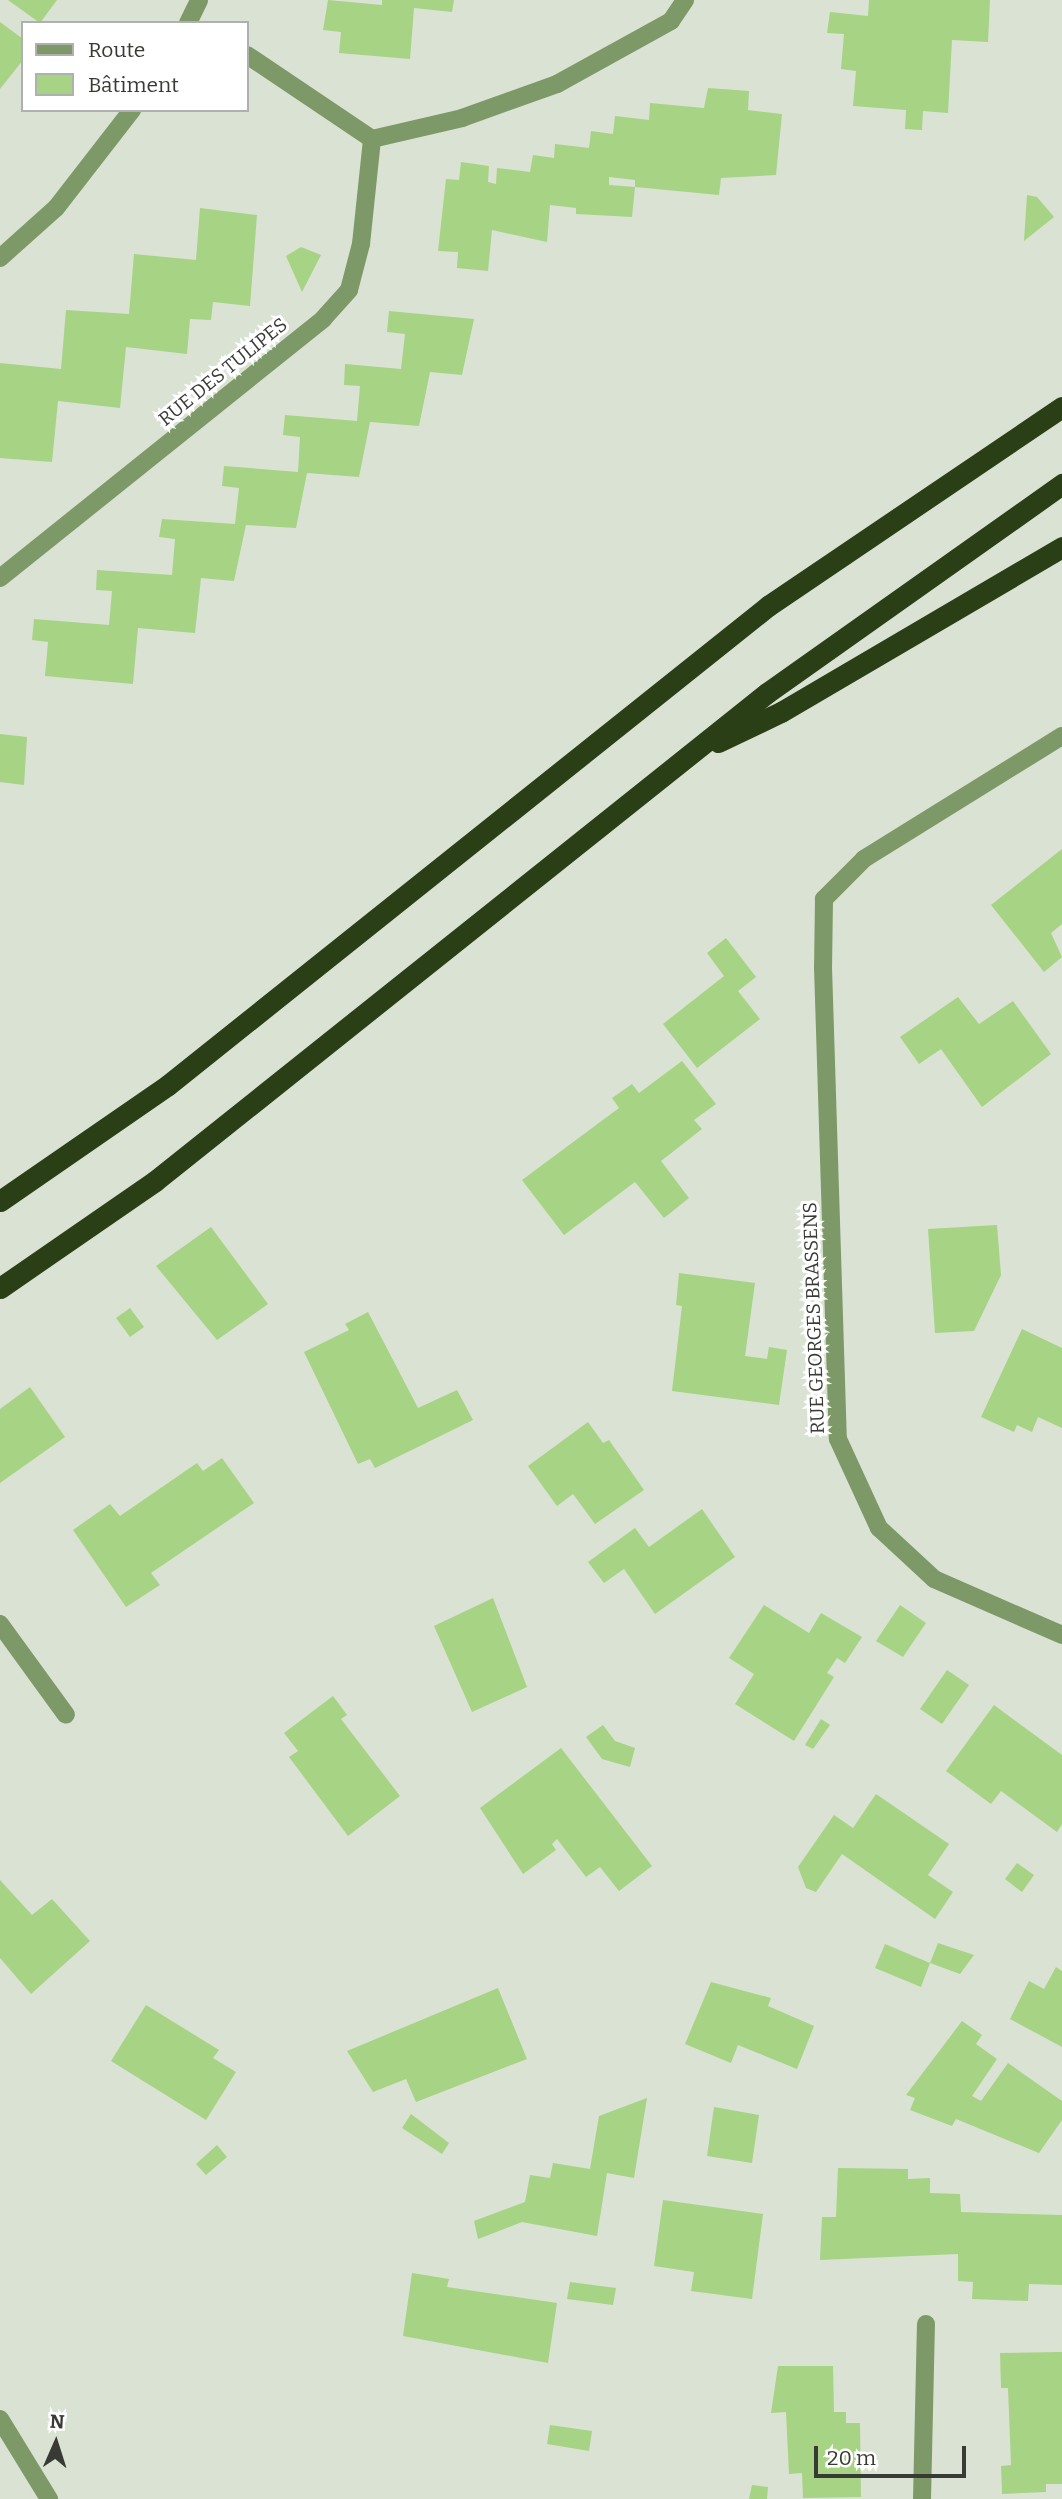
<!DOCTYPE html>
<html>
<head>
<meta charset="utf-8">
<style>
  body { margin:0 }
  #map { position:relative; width:1062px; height:2499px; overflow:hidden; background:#dae2d4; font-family:Bitter,serif }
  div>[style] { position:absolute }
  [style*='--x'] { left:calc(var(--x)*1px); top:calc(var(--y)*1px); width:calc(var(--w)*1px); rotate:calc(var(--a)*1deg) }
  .building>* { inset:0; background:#a7d384 }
  .minor>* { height:18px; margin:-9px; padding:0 9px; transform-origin:9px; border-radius:9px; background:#7d9967 }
  .highway>* { height:21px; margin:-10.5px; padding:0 10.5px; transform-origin:10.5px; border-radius:10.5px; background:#2a3f16 }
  span { translate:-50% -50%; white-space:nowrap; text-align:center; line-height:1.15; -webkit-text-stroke:6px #fff; paint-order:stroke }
  .street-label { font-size:19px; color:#383b35 }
  .legend { position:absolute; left:21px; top:21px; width:228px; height:91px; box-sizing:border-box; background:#fff; border:2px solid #afb1ae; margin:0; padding:9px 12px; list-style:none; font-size:21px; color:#383b35 }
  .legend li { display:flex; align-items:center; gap:14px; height:35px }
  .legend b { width:35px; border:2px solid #afb1ae }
  .north { position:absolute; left:21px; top:2408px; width:70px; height:70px; -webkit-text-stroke:5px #fff; paint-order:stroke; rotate:3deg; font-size:19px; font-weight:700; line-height:28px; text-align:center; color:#383b35 }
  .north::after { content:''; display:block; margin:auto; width:24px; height:32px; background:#383b35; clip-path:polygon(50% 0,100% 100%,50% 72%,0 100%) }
  .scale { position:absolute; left:814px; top:2446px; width:152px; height:32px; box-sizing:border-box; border:4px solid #383b35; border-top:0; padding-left:9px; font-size:21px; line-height:24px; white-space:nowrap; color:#383b35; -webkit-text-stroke:5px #fff; paint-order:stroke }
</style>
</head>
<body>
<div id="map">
  <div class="building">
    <i style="clip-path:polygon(8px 0,57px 0,40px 23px)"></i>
    <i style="clip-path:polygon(328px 0,382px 5px,382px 0,454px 0,452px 12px,414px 8px,410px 59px,339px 53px,341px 32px,323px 30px)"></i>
    <i style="clip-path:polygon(869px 0,990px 0,988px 42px,952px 40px,948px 113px,923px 111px,922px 130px,905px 129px,906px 110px,853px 106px,856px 71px,841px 69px,844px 34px,827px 33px,830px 12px,868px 16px)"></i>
    <i style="clip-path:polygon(0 22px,23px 39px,23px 60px,0 89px)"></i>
    <i style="clip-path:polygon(evenodd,708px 88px,749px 91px,748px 110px,782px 114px,776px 175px,721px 178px,719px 195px,635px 187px,632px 217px,576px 214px,576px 208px,550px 205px,547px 242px,492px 230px,488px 271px,457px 268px,458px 252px,438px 251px,446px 179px,459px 180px,461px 162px,489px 166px,488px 182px,496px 184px,497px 168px,530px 172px,533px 155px,554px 158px,555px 144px,589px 148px,591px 131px,613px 134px,615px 116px,649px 120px,650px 103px,704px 108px,708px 88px,609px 177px,635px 180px,635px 187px,609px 185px,609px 177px)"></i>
    <i style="clip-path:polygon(1027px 195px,1037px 197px,1054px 217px,1024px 241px)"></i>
    <i style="clip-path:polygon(200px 208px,257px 215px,250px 306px,213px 302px,211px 320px,190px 319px,187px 354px,126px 347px,120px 408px,58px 401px,52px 462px,0 458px,0 363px,61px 369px,66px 310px,129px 314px,134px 254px,196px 260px)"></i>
    <i style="clip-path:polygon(301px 247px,321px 255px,302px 292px,286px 256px)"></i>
    <i style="clip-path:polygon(389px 311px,474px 319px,462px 375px,430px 372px,419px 426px,370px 422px,359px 477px,307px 473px,296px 528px,246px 525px,234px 581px,201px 578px,195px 633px,138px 628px,133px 684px,45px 676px,48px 642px,32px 640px,34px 619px,109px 625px,112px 591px,96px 590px,97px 570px,172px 575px,175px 539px,159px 537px,162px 519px,235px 524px,239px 488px,222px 486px,224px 466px,298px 472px,300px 437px,283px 435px,285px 415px,357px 421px,360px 386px,344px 385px,345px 364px,401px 369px,405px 334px,387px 332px)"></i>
    <i style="clip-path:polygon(0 734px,27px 737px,24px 785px,0 782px)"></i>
    <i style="clip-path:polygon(1062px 849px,1062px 924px,1051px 933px,1062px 957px,1044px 972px,991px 905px)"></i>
    <i style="clip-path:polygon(726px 938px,756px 977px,738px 991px,760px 1019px,697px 1068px,663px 1024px,724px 976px,707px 953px)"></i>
    <i style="clip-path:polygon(958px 997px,979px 1024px,1013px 1001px,1051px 1054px,982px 1107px,941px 1049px,919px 1064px,900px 1037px)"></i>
    <i style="clip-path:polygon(682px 1061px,716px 1104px,694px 1120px,702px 1129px,661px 1161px,689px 1198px,664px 1218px,635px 1182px,564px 1235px,522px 1180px,619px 1108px,612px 1098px,632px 1084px,639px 1093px)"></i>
    <i style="clip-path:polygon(997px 1225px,1001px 1275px,974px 1331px,935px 1333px,928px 1229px)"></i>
    <i style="clip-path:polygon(211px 1227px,268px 1304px,217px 1340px,156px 1266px)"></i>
    <i style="clip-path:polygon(679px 1273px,755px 1283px,745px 1356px,767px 1359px,769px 1347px,787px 1350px,779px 1405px,672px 1391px,682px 1306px,676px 1305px)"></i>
    <i style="clip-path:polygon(130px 1308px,144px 1327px,130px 1337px,116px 1318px)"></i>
    <i style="clip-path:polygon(368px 1312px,418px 1408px,457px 1390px,473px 1420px,375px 1468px,370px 1459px,358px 1464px,304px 1352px,349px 1330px,345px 1324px)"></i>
    <i style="clip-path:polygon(1022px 1329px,1062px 1348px,1062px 1428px,1038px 1417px,1032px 1432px,1017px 1425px,1014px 1432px,981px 1417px)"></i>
    <i style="clip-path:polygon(30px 1387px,65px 1437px,0 1483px,0 1409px)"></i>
    <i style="clip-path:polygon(588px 1422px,603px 1443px,609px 1440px,644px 1490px,595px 1524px,573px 1494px,557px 1506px,528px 1466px)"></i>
    <i style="clip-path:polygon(222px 1458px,254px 1503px,151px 1573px,160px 1585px,126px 1607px,73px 1530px,110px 1504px,120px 1516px,197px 1463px,203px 1471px)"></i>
    <i style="clip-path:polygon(702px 1509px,735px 1557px,655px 1614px,624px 1569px,604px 1583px,588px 1562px,635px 1528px,649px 1547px)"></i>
    <i style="clip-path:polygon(493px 1598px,527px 1687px,472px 1712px,434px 1626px)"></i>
    <i style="clip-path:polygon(764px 1605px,809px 1633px,821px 1613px,862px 1637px,845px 1663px,837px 1658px,827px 1673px,834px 1677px,794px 1741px,735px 1704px,754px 1674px,729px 1658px)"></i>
    <i style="clip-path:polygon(900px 1605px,926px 1623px,903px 1657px,876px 1641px)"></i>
    <i style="clip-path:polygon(947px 1670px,969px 1685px,942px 1724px,920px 1709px)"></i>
    <i style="clip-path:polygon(333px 1696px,347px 1715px,341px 1719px,400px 1796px,348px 1836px,289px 1757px,298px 1751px,284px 1733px)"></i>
    <i style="clip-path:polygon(994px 1705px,1062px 1755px,1062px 1824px,1057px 1832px,1001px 1791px,991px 1804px,946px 1771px)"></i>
    <i style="clip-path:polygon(821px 1719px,830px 1725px,813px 1749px,805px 1745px)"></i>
    <i style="clip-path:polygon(603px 1725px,615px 1741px,635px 1748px,630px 1767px,602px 1759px,586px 1737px)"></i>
    <i style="clip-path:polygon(561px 1748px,652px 1866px,619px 1891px,600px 1867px,586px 1877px,557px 1839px,552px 1844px,556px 1850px,523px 1874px,480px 1808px)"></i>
    <i style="clip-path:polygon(876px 1794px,949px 1844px,928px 1875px,953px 1892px,935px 1919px,842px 1854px,816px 1892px,806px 1888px,798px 1867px,834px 1815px,853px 1828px)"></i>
    <i style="clip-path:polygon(1017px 1863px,1034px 1875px,1022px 1892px,1005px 1879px)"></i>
    <i style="clip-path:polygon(0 1880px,32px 1915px,52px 1899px,90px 1941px,31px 1994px,0 1958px)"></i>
    <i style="clip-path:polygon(938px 1943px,974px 1955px,960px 1974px,930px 1963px)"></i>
    <i style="clip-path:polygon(885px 1944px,930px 1963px,921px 1987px,875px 1968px)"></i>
    <i style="clip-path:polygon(1056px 1967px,1062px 1971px,1062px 2047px,1010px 2019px,1029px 1981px,1044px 1989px)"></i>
    <i style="clip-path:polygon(711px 1982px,771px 1998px,768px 2006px,814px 2026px,797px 2069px,738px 2045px,731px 2063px,685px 2044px)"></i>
    <i style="clip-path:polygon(498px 1988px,527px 2059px,416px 2102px,406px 2079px,373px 2092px,347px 2051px)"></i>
    <i style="clip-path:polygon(146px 2005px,219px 2050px,213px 2058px,236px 2072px,206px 2120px,111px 2061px)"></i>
    <i style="clip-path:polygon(962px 2021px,982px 2035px,976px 2044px,997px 2059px,972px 2096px,981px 2101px,1008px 2063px,1062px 2101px,1062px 2120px,1039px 2153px,956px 2119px,952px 2126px,910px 2110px,915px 2098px,906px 2095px)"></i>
    <i style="clip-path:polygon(647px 2098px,634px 2178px,607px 2173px,597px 2236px,522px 2222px,478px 2239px,474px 2221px,525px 2202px,530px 2175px,550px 2178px,553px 2163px,590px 2169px,599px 2116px)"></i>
    <i style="clip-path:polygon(714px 2107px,759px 2115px,752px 2163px,707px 2156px)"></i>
    <i style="clip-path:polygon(411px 2114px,449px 2143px,442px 2154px,402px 2128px)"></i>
    <i style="clip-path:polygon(217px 2145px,227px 2157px,206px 2175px,196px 2164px)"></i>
    <i style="clip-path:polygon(838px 2168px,908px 2169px,908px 2179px,930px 2178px,930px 2193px,960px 2194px,961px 2212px,1062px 2215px,1062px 2285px,1029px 2284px,1028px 2301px,972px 2299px,973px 2282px,958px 2281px,958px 2254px,820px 2260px,822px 2217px,836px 2217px)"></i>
    <i style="clip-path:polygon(663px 2200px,763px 2214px,752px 2299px,691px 2291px,694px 2272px,654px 2266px)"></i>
    <i style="clip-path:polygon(412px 2273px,449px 2279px,447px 2287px,557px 2303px,548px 2363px,403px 2336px)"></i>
    <i style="clip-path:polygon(570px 2282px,616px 2288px,613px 2305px,567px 2299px)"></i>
    <i style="clip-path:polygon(1062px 2352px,1062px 2484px,1046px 2484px,1046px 2492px,1002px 2494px,1001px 2466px,1011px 2465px,1008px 2388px,1001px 2388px,1000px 2353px)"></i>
    <i style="clip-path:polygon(778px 2366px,833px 2366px,834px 2412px,846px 2412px,846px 2423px,860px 2423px,861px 2497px,803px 2498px,802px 2473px,789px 2474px,786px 2412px,771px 2413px)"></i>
    <i style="clip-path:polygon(550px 2425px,592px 2431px,589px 2451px,547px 2444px)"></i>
    <i style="clip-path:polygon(752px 2485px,768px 2487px,767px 2499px,749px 2499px)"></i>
  </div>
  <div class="minor">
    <i style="--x:188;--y:23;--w:25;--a:-64"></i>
    <i style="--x:247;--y:55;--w:151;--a:33.9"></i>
    <i style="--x:372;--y:139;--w:92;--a:-13.1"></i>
    <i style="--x:462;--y:118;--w:101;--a:-19.7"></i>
    <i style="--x:557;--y:84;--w:130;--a:-28.9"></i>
    <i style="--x:671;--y:21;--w:25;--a:-56"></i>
    <i style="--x:0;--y:258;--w:75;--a:-41.8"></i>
    <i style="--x:56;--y:208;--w:124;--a:-52.2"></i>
    <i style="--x:0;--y:578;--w:414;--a:-38.7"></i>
    <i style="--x:323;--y:319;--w:39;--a:-48"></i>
    <i style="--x:349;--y:290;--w:48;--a:-75.4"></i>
    <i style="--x:361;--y:244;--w:106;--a:-84"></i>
    <i style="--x:1062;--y:736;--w:233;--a:148.2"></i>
    <i style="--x:864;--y:859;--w:57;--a:135"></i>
    <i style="--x:824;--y:899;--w:68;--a:90.8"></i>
    <i style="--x:823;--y:967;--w:472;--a:88.2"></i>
    <i style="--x:838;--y:1439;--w:98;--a:65.3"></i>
    <i style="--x:879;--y:1528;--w:75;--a:42.8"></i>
    <i style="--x:934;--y:1579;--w:140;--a:23.6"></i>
    <i style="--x:0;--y:1624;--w:112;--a:54"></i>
    <i style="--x:0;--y:2419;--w:94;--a:58.5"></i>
    <i style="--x:922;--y:2499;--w:175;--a:-88.7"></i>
  </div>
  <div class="highway">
    <i style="--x:718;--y:742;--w:70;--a:-25.5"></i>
    <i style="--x:781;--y:712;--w:326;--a:-30.4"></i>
    <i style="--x:0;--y:1201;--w:204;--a:-34.6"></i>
    <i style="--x:168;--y:1085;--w:768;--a:-38.6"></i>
    <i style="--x:768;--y:606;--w:355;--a:-34.1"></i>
    <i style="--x:0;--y:1288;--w:188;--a:-34.6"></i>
    <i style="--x:155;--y:1181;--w:783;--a:-38.57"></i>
    <i style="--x:767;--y:693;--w:362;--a:-35.3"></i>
  </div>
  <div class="street-label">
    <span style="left:223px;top:372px;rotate:-39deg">RUE DES TULIPES</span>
    <span style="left:814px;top:1318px;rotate:-92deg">RUE GEORGES BRASSENS</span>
  </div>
  <ul class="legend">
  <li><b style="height:9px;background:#7d9967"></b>Route</li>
  <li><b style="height:19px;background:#a7d384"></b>Bâtiment</li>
  </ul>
  <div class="north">N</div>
  <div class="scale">20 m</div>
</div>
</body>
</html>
